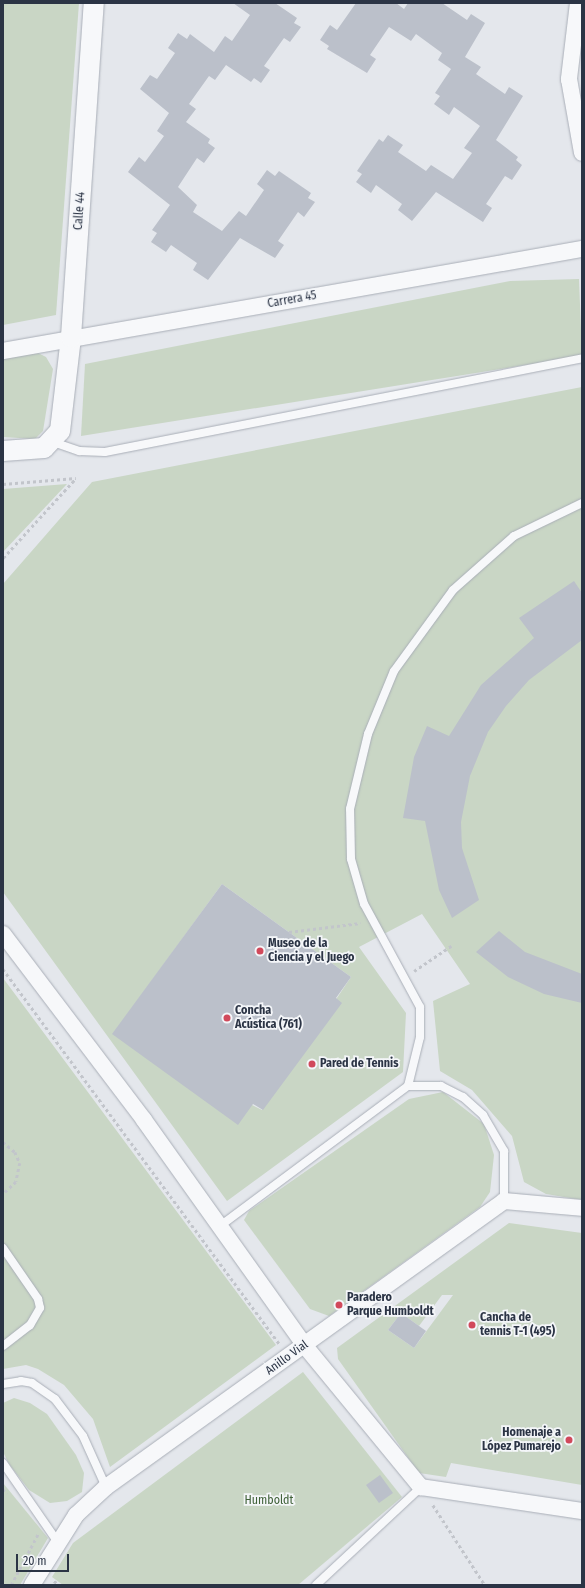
<!DOCTYPE html>
<html>
<head>
<meta charset="utf-8">
<style>
  body { margin:0 }
  #map { position:relative; width:585px; height:1588px; overflow:hidden; background:#e4e7ec; font-family:"Fira Sans Condensed",sans-serif }
  div>[style] { position:absolute }
  [style*='--x'] { left:calc(var(--x)*1px); top:calc(var(--y)*1px); width:calc(var(--w)*1px); rotate:calc(var(--a)*1deg) }
  .green>* { inset:0; background:#c9d6c5 }
  .building>* { inset:0; background:#bbc0ca }
  .path>* { height:2.5px; margin-top:-1.25px; transform-origin:0; background:repeating-linear-gradient(90deg,#c2c5cb 0 3px,transparent 0 6px) }
  .roads { filter:drop-shadow(0 0 1px #a9aeb7) drop-shadow(0 0 1px #a9aeb7) }
  .service>* { height:8px; margin:-4px; padding:0 4px; transform-origin:4px; border-radius:4px; background:#f7f8fa }
  .minor>* { height:16px; margin:-8px; padding:0 8px; transform-origin:8px; border-radius:8px; background:#f7f8fa }
  .tertiary>* { height:20px; margin:-10px; padding:0 10px; transform-origin:10px; border-radius:10px; background:#f7f8fa }
  .dots>* { width:11px; height:11px; translate:-50% -50%; box-sizing:border-box; border:2px solid #f4f6f9; border-radius:50% }
  span { translate:-50% -50%; white-space:nowrap; text-align:center; line-height:1.15; -webkit-text-stroke:3.5px #f4f6f9; paint-order:stroke }
  .street-label { font-size:12px; color:#2b3445 }
  .poi-label { font-size:12px; color:#2b3445; font-weight:700 }
  .left { translate:0 -50%; text-align:left }
  .right { translate:-100% -50%; text-align:right }
  .park-label { font-size:12px; color:#3f6138 }
  .frame { position:absolute; inset:0; border:4px solid #2b3445; pointer-events:none }
  .scale { position:absolute; left:16px; top:1554px; width:53px; height:18px; box-sizing:border-box; border:2px solid #2b3445; border-top:0; padding-left:5px; font-size:12px; line-height:14px; white-space:nowrap; color:#2b3445; -webkit-text-stroke:3px #f4f6f9; paint-order:stroke }
</style>
</head>
<body>
<div id="map">
  <div class="green">
    <i style="clip-path:polygon(3px 3px,79px 3px,56px 315px,3px 325px)"></i>
    <i style="clip-path:polygon(579px 279px,582px 356px,81px 436px,85px 364px,510px 281px)"></i>
    <i style="clip-path:polygon(38px 353px,46px 357px,53px 369px,43px 431px,35px 439px,3px 437px,3px 359px)"></i>
    <i style="clip-path:polygon(evenodd,582px 387px,582px 1200px,546px 1194px,524px 1182px,512px 1136px,472px 1090px,440px 1071px,433px 1001px,470px 984px,422px 914px,359px 947px,406px 1013px,403px 1072px,227px 1201px,3px 892px,3px 584px,92px 482px,582px 387px,222px 884px,351px 977px,262px 1110px,113px 1034px,222px 884px)"></i>
    <i style="clip-path:polygon(67px 484px,3px 552px,3px 489px)"></i>
    <i style="clip-path:polygon(3px 978px,276px 1345px,110px 1467px,93px 1419px,64px 1385px,38px 1369px,26px 1365px,3px 1369px)"></i>
    <i style="clip-path:polygon(443px 1092px,484px 1124px,494px 1155px,490px 1192px,480px 1207px,329px 1316px,310px 1309px,244px 1220px,249px 1211px,409px 1099px)"></i>
    <i style="clip-path:polygon(evenodd,509px 1223px,582px 1233px,582px 1485px,451px 1463px,446px 1477px,419px 1473px,338px 1359px,337px 1348px,509px 1223px,442px 1295px,453px 1295px,414px 1348px,388px 1330px,401px 1313px,419px 1326px,442px 1295px)"></i>
    <i style="clip-path:polygon(303px 1372px,402px 1497px,298px 1585px,63px 1585px,52px 1577px,73px 1543px)"></i>
    <i style="clip-path:polygon(14px 1398px,30px 1403px,47px 1414px,76px 1455px,84px 1473px,82px 1492px,67px 1501px,50px 1503px,29px 1490px,9px 1464px,3px 1452px,3px 1403px)"></i>
    <i style="clip-path:polygon(3px 1483px,48px 1538px,20px 1585px,3px 1585px)"></i>
  </div>
  <div class="building">
    <i style="clip-path:polygon(233px 3px,275px 3px,297px 18px,294px 23px,301px 27px,290px 42px,284px 38px,264px 66px,270px 70px,261px 83px,254px 78px,251px 82px,226px 65px,215px 80px,209px 76px,189px 104px,196px 109px,186px 122px,210px 139px,208px 143px,215px 148px,204px 163px,197px 158px,178px 187px,197px 205px,193px 212px,222px 231px,239px 211px,246px 216px,264px 190px,257px 184px,267px 170px,275px 176px,279px 171px,311px 193px,308px 198px,315px 202px,304px 217px,298px 212px,278px 241px,284px 245px,275px 258px,240px 238px,208px 280px,193px 270px,197px 263px,171px 245px,166px 252px,151px 242px,157px 233px,152px 230px,170px 205px,128px 172px,139px 157px,145px 162px,164px 136px,157px 131px,169px 113px,140px 89px,150px 75px,157px 79px,175px 53px,168px 48px,178px 33px,187px 39px,190px 34px,214px 52px,225px 36px,232px 41px,250px 15px)"></i>
    <i style="clip-path:polygon(356px 3px,396px 3px,404px 9px,408px 3px,442px 3px,467px 20px,471px 14px,485px 23px,465px 57px,481px 67px,476px 74px,505px 94px,509px 87px,523px 96px,496px 140px,518px 157px,516px 160px,522px 165px,512px 180px,505px 176px,486px 204px,492px 208px,483px 222px,436px 192px,412px 221px,398px 210px,402px 204px,376px 185px,371px 193px,356px 182px,362px 174px,357px 171px,379px 139px,383px 142px,388px 135px,403px 145px,398px 152px,426px 171px,431px 165px,453px 179px,472px 153px,464px 148px,480px 126px,454px 107px,449px 115px,434px 104px,440px 96px,435px 93px,451px 69px,438px 60px,442px 53px,416px 34px,411px 41px,389px 27px,370px 55px,376px 59px,367px 73px,327px 49px,329px 46px,320px 40px,330px 25px,337px 30px)"></i>
    <i style="clip-path:polygon(574px 581px,582px 593px,582px 640px,529px 680px,506px 706px,488px 732px,470px 776px,461px 822px,462px 848px,479px 900px,452px 918px,439px 890px,425px 821px,403px 818px,414px 757px,427px 726px,449px 736px,481px 685px,534px 638px,519px 618px)"></i>
    <i style="clip-path:polygon(222px 884px,351px 977px,336px 998px,342px 1003px,263px 1110px,253px 1104px,238px 1125px,112px 1034px)"></i>
    <i style="clip-path:polygon(499px 931px,525px 952px,582px 974px,582px 1003px,544px 994px,508px 977px,476px 952px)"></i>
    <i style="clip-path:polygon(401px 1313px,426px 1331px,414px 1348px,388px 1330px)"></i>
    <i style="clip-path:polygon(380px 1475px,393px 1493px,379px 1503px,366px 1485px)"></i>
  </div>
  <div class="path">
    <i style="--x:3;--y:484;--w:73;--a:-4.7"></i>
    <i style="--x:3;--y:558;--w:108;--a:-47.6"></i>
    <i style="--x:289;--y:932;--w:72;--a:-7.2"></i>
    <i style="--x:3;--y:969;--w:466;--a:53.6"></i>
    <i style="--x:414;--y:971;--w:45;--a:-34"></i>
    <i style="--x:3;--y:1142;--w:16;--a:40"></i>
    <i style="--x:15;--y:1152;--w:12;--a:66"></i>
    <i style="--x:20;--y:1163;--w:19;--a:102"></i>
    <i style="--x:16;--y:1182;--w:18;--a:137"></i>
    <i style="--x:3;--y:1489;--w:6;--a:51"></i>
    <i style="--x:433;--y:1505;--w:95;--a:57"></i>
    <i style="--x:54;--y:1581;--w:7;--a:34"></i>
    <i style="--x:11;--y:1585;--w:58;--a:-62.1"></i>
    <i style="--x:389;--y:1585;--w:2;--a:0"></i>
  </div>
  <div class="roads">
    <div class="service">
      <i style="--x:53;--y:442;--w:28;--a:19"></i>
      <i style="--x:79;--y:451;--w:26;--a:2"></i>
      <i style="--x:105;--y:452;--w:486;--a:-11.1"></i>
      <i style="--x:408;--y:1086;--w:33;--a:0"></i>
      <i style="--x:441;--y:1086;--w:25;--a:27"></i>
      <i style="--x:463;--y:1097;--w:27;--a:42"></i>
      <i style="--x:483;--y:1115;--w:42;--a:59.7"></i>
      <i style="--x:504;--y:1151;--w:50;--a:90"></i>
      <i style="--x:220;--y:1226;--w:234;--a:-36.7"></i>
      <i style="--x:408;--y:1086;--w:50;--a:-76.2"></i>
      <i style="--x:420;--y:1037;--w:30;--a:-90"></i>
      <i style="--x:420;--y:1007;--w:117;--a:-118.5"></i>
      <i style="--x:364;--y:904;--w:47;--a:-106.1"></i>
      <i style="--x:351;--y:859;--w:50;--a:-91.1"></i>
      <i style="--x:350;--y:809;--w:77;--a:-76.5"></i>
      <i style="--x:368;--y:734;--w:68;--a:-67.6"></i>
      <i style="--x:394;--y:671;--w:100;--a:-53.9"></i>
      <i style="--x:453;--y:590;--w:81;--a:-41.5"></i>
      <i style="--x:514;--y:536;--w:76;--a:-25.9"></i>
      <i style="--x:3;--y:1248;--w:62;--a:55.5"></i>
      <i style="--x:38;--y:1299;--w:9;--a:77"></i>
      <i style="--x:40;--y:1308;--w:20;--a:120"></i>
      <i style="--x:30;--y:1325;--w:34;--a:142"></i>
      <i style="--x:3;--y:1384;--w:18;--a:-9"></i>
      <i style="--x:21;--y:1381;--w:11;--a:10"></i>
      <i style="--x:32;--y:1383;--w:28;--a:35"></i>
      <i style="--x:55;--y:1399;--w:46;--a:52.9"></i>
      <i style="--x:83;--y:1436;--w:56;--a:65.7"></i>
      <i style="--x:3;--y:1463;--w:95;--a:55.3"></i>
      <i style="--x:316;--y:1585;--w:144;--a:-43"></i>
    </div>
    <div class="minor">
      <i style="--x:578;--y:3;--w:77;--a:96.8"></i>
      <i style="--x:569;--y:79;--w:75;--a:80"></i>
      <i style="--x:3;--y:351;--w:588;--a:-9.99"></i>
      <i style="--x:3;--y:934;--w:233;--a:52.8"></i>
      <i style="--x:144;--y:1120;--w:277;--a:54.5"></i>
      <i style="--x:305;--y:1346;--w:183;--a:50.6"></i>
      <i style="--x:421;--y:1487;--w:163;--a:8.5"></i>
      <i style="--x:32;--y:1585;--w:83;--a:-57.8"></i>
      <i style="--x:76;--y:1515;--w:41;--a:-43"></i>
      <i style="--x:106;--y:1487;--w:490;--a:-35.7"></i>
      <i style="--x:504;--y:1201;--w:78;--a:5.1"></i>
    </div>
    <div class="tertiary">
      <i style="--x:3;--y:451;--w:41;--a:-4.2"></i>
      <i style="--x:44;--y:448;--w:23;--a:-47"></i>
      <i style="--x:60;--y:431;--w:95;--a:-83.3"></i>
      <i style="--x:71;--y:337;--w:335;--a:-86.1"></i>
    </div>
  </div>
  <div class="dots">
    <i style="left:260px;top:951px;background:#d1495b"></i>
    <i style="left:227px;top:1018px;background:#d1495b"></i>
    <i style="left:312px;top:1064px;background:#d1495b"></i>
    <i style="left:339px;top:1305px;background:#d1495b"></i>
    <i style="left:472px;top:1325px;background:#d1495b"></i>
    <i style="left:569px;top:1440px;background:#d1495b"></i>
  </div>
  <div class="street-label">
    <span style="left:80px;top:211px;rotate:-86deg">Calle 44</span>
    <span style="left:292px;top:300px;rotate:-10deg">Carrera 45</span>
    <span style="left:287px;top:1358px;rotate:-36deg">Anillo Vial</span>
  </div>
  <div class="poi-label">
    <span class="left" style="left:268px;top:951px">Museo de la<br>Ciencia y el Juego</span>
    <span class="left" style="left:235px;top:1018px">Concha<br>Acústica (761)</span>
    <span class="left" style="left:320px;top:1064px">Pared de Tennis</span>
    <span class="left" style="left:347px;top:1305px">Paradero<br>Parque Humboldt</span>
    <span class="left" style="left:480px;top:1325px">Cancha de<br>tennis T-1 (495)</span>
    <span class="right" style="left:561px;top:1440px">Homenaje a<br>López Pumarejo</span>
  </div>
  <div class="park-label">
    <span style="left:269px;top:1501px">Humboldt</span>
  </div>
  <div class="frame"></div>
  <div class="scale">20 m</div>
</div>
</body>
</html>
